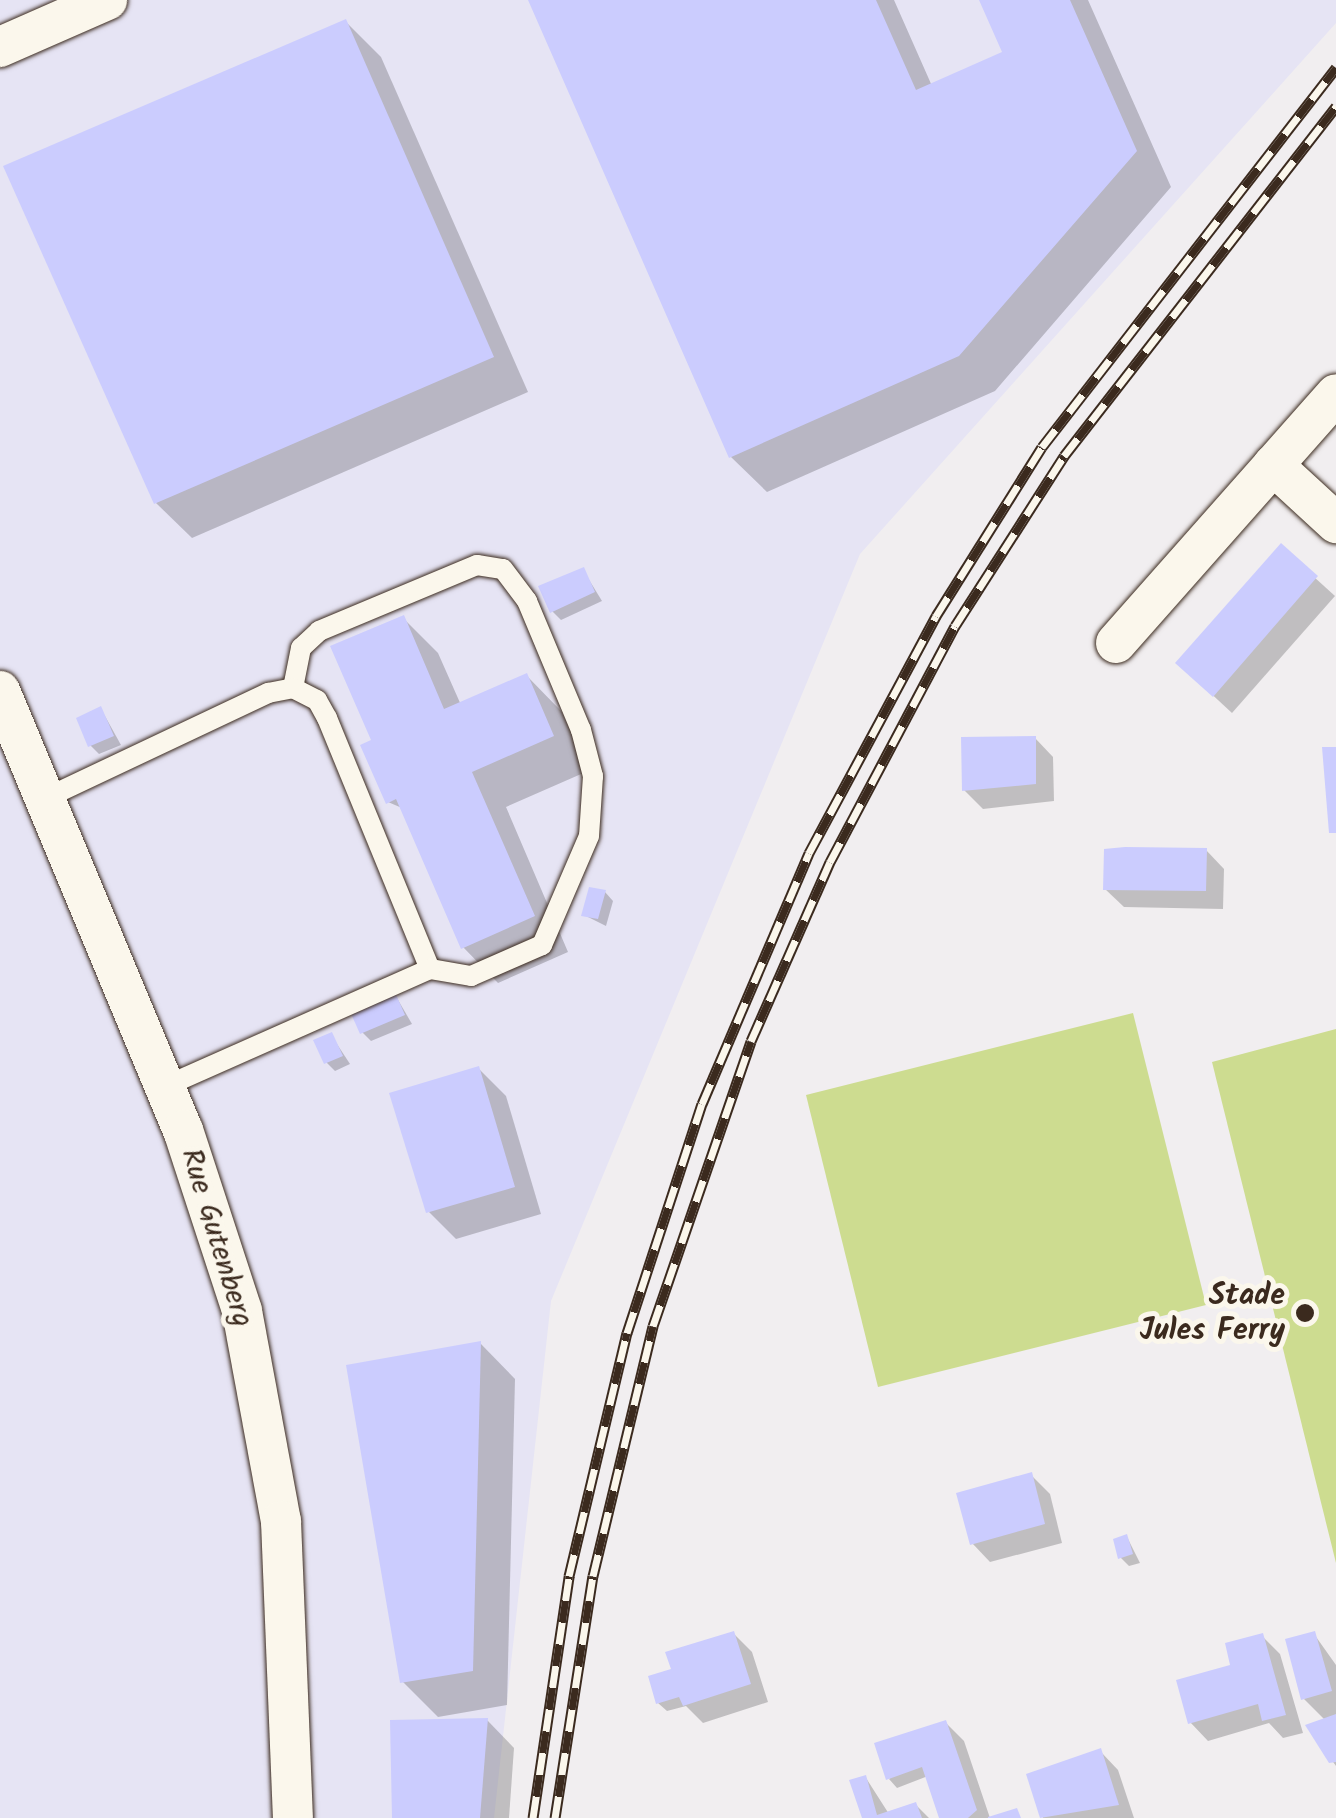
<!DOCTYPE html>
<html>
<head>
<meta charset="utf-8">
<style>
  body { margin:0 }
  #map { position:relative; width:1336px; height:1818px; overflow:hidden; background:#f1eef0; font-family:Kalam,sans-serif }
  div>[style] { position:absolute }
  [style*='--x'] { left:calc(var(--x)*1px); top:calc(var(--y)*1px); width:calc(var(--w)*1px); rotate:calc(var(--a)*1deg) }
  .built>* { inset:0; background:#e6e4f4 }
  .green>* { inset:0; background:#cddc90 }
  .shadow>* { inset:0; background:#0003 }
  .building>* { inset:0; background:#cbccfe }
  .roads { filter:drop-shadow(0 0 2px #3b2a1e) drop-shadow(0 0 2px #3b2a1e) }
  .lane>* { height:20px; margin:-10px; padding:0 10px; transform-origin:10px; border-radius:10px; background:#fbf7ec }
  .street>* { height:40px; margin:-20px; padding:0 20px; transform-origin:20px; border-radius:20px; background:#fbf7ec }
  .rail>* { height:11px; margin-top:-5.5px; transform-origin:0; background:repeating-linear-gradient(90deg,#fbf7ec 0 22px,#3b2a1e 0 44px); box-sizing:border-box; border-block:2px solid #3b2a1e }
  .dots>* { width:28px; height:28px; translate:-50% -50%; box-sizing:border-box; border:5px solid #fbf7ec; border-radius:50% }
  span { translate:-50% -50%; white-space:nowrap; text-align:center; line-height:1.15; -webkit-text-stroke:10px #fbf7ec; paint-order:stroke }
  .street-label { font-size:30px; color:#3b2a1e }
  .poi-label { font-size:30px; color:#3b2a1e; font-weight:700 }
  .right { translate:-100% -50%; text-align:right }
</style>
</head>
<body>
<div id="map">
  <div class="built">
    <i style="clip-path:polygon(0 0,1336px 0,1336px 23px,860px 554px,551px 1301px,494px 1818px,0 1818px)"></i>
  </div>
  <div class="green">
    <i style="clip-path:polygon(1133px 1013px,1206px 1305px,878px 1387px,806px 1095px)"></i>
    <i style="clip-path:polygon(1336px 1029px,1336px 1563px,1212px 1062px)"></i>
  </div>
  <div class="shadow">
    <i style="clip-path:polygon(530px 0,894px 0,932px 86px,1006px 53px,981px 0,1088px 0,1171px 187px,995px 391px,767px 492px,731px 457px)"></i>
    <i style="clip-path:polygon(346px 22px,381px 57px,528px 392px,192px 538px,156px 503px)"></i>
    <i style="clip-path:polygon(1281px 547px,1335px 596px,1232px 713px,1178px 663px)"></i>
    <i style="clip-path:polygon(583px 570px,602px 601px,561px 620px,552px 611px)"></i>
    <i style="clip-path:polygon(403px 618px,438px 653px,461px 705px,527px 676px,562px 712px,588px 771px,506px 807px,568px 952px,498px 983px,463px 947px,402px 808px,388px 802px,374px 742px)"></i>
    <i style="clip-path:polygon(101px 709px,121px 745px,99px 754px,90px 745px)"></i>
    <i style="clip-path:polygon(1035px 738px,1053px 757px,1054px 801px,983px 809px,964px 790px)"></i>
    <i style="clip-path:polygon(1206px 850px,1224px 869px,1223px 909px,1124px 907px,1105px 889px)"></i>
    <i style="clip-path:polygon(605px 892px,613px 901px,606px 926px,584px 915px)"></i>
    <i style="clip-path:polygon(394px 993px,412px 1024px,371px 1041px,362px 1032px)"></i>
    <i style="clip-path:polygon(331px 1035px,350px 1064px,335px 1071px,326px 1062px)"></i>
    <i style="clip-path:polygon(478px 1068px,506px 1096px,541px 1214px,456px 1239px,429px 1212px)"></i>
    <i style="clip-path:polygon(480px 1343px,515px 1379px,507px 1705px,438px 1717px,403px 1682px)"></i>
    <i style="clip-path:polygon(1031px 1475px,1050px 1494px,1062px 1543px,990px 1562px,972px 1543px)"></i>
    <i style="clip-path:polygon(1127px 1537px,1140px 1563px,1129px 1566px,1120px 1557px)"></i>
    <i style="clip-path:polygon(734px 1634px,752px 1652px,768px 1702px,703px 1723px,686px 1706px,667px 1711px,658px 1703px,674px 1671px)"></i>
    <i style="clip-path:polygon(1314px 1634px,1336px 1665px,1336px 1766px,1308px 1727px,1325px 1720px,1304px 1699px)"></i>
    <i style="clip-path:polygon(1262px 1636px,1280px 1654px,1303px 1733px,1283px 1738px,1269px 1723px,1208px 1741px,1190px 1722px)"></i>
    <i style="clip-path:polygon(487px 1720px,514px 1748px,509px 1818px,394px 1818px)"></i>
    <i style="clip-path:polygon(946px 1723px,964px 1741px,990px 1818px,941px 1818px,928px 1776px,897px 1788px,889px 1779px)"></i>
    <i style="clip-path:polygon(1100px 1751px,1118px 1770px,1134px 1818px,1043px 1818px,1029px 1775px)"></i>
    <i style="clip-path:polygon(866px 1778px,889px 1814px,916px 1805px,929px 1818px,864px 1818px)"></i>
  </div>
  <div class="building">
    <i style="clip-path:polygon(528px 0,876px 0,916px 90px,1002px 52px,979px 0,1070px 0,1137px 151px,959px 356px,729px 458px)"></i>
    <i style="clip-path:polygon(346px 19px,494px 357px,154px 504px,3px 166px)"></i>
    <i style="clip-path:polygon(1281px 543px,1318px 576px,1213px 697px,1175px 663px)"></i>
    <i style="clip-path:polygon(584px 567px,595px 592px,550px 613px,538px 586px)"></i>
    <i style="clip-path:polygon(404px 615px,444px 709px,527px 673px,554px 736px,472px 772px,535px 916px,461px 949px,396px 799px,386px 804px,360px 745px,371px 740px,330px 646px)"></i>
    <i style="clip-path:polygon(101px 706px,114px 736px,88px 747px,76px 718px)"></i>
    <i style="clip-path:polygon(1036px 736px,1036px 784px,962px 791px,961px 737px)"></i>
    <i style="clip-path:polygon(1322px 747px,1336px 747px,1336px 833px,1329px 833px)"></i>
    <i style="clip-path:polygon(1125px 847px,1207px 848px,1206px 891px,1103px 890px,1104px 849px)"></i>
    <i style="clip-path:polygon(589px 887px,606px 890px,598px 919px,581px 916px)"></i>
    <i style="clip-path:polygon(394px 990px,405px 1015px,360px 1034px,349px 1009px)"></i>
    <i style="clip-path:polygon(332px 1032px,343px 1056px,324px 1064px,313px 1040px)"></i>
    <i style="clip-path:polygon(479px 1066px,515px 1187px,426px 1213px,389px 1093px)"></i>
    <i style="clip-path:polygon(481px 1341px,473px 1671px,400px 1683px,346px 1365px)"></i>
    <i style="clip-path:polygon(1032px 1472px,1045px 1524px,970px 1545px,956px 1493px)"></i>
    <i style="clip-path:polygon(1127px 1534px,1133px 1554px,1118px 1559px,1113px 1539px)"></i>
    <i style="clip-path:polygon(734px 1631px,751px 1684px,683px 1706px,679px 1697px,656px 1704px,648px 1676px,671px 1669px,665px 1652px)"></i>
    <i style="clip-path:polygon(1315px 1631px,1332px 1691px,1301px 1700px,1285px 1639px)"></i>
    <i style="clip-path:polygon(1263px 1633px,1286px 1715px,1262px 1721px,1258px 1704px,1188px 1724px,1176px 1680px,1230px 1665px,1225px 1643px)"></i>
    <i style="clip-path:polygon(1336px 1714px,1336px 1762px,1329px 1763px,1305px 1725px)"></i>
    <i style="clip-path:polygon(488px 1718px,480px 1818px,392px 1818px,390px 1720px)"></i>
    <i style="clip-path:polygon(946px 1720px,977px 1810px,968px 1818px,939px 1818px,922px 1767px,886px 1780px,874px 1743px)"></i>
    <i style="clip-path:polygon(1101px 1748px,1119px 1805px,1040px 1818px,1026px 1774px)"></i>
    <i style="clip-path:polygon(866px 1775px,877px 1815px,916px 1802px,922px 1818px,862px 1818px,849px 1780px)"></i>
    <i style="clip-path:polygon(1017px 1808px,1021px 1818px,988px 1818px,988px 1817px)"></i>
  </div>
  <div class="roads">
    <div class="lane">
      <i style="--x:293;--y:688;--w:41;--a:-78.7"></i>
      <i style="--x:301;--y:648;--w:25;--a:-43"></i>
      <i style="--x:319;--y:631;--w:171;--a:-22.7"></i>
      <i style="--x:477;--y:565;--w:26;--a:9"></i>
      <i style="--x:503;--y:569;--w:40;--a:53"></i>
      <i style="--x:527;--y:601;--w:140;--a:67.3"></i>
      <i style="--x:581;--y:730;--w:48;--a:75.4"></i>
      <i style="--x:593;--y:776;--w:60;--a:93.8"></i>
      <i style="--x:589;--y:836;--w:119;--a:113.3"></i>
      <i style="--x:542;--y:945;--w:77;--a:156.4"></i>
      <i style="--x:471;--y:976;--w:42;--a:-170.3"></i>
      <i style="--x:46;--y:798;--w:246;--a:-25.3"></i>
      <i style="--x:268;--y:693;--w:25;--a:-11"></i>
      <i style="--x:293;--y:688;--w:27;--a:27"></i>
      <i style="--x:317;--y:700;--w:21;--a:61"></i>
      <i style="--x:327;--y:718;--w:271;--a:67.7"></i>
      <i style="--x:430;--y:969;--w:289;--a:156.1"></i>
    </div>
    <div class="street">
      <i style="--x:0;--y:47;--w:117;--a:-23.7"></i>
      <i style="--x:1273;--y:465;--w:86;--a:42.6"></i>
      <i style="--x:1116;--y:643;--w:332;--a:-48.5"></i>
      <i style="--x:0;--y:691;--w:476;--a:67.4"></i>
      <i style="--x:183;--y:1130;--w:190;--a:71.9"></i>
      <i style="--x:242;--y:1311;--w:214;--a:79.5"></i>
      <i style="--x:281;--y:1521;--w:297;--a:87.7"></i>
    </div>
  </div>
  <div class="rail">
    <i style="--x:533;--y:1818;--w:245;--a:-81.5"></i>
    <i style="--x:569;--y:1576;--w:250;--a:-76.6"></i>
    <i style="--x:627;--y:1333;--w:241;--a:-71.9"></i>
    <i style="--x:702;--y:1104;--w:273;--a:-66.9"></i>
    <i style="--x:809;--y:853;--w:269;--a:-61.8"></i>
    <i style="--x:936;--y:616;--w:199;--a:-57.9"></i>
    <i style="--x:1042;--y:447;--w:480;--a:-52.2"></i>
    <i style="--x:555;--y:1818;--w:245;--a:-81.1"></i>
    <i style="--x:593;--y:1576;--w:257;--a:-76.5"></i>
    <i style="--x:653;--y:1326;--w:301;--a:-71"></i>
    <i style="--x:751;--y:1041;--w:196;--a:-66.2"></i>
    <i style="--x:830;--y:862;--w:267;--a:-62.1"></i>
    <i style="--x:955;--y:626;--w:202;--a:-57.3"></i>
    <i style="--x:1064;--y:456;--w:443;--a:-52.1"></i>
  </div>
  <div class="dots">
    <i style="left:1305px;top:1313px;background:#3b2a1e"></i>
  </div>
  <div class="street-label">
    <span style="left:216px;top:1238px;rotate:73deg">Rue Gutenberg</span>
  </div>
  <div class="poi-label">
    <span class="right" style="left:1285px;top:1313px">Stade<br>Jules Ferry</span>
  </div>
</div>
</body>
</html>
